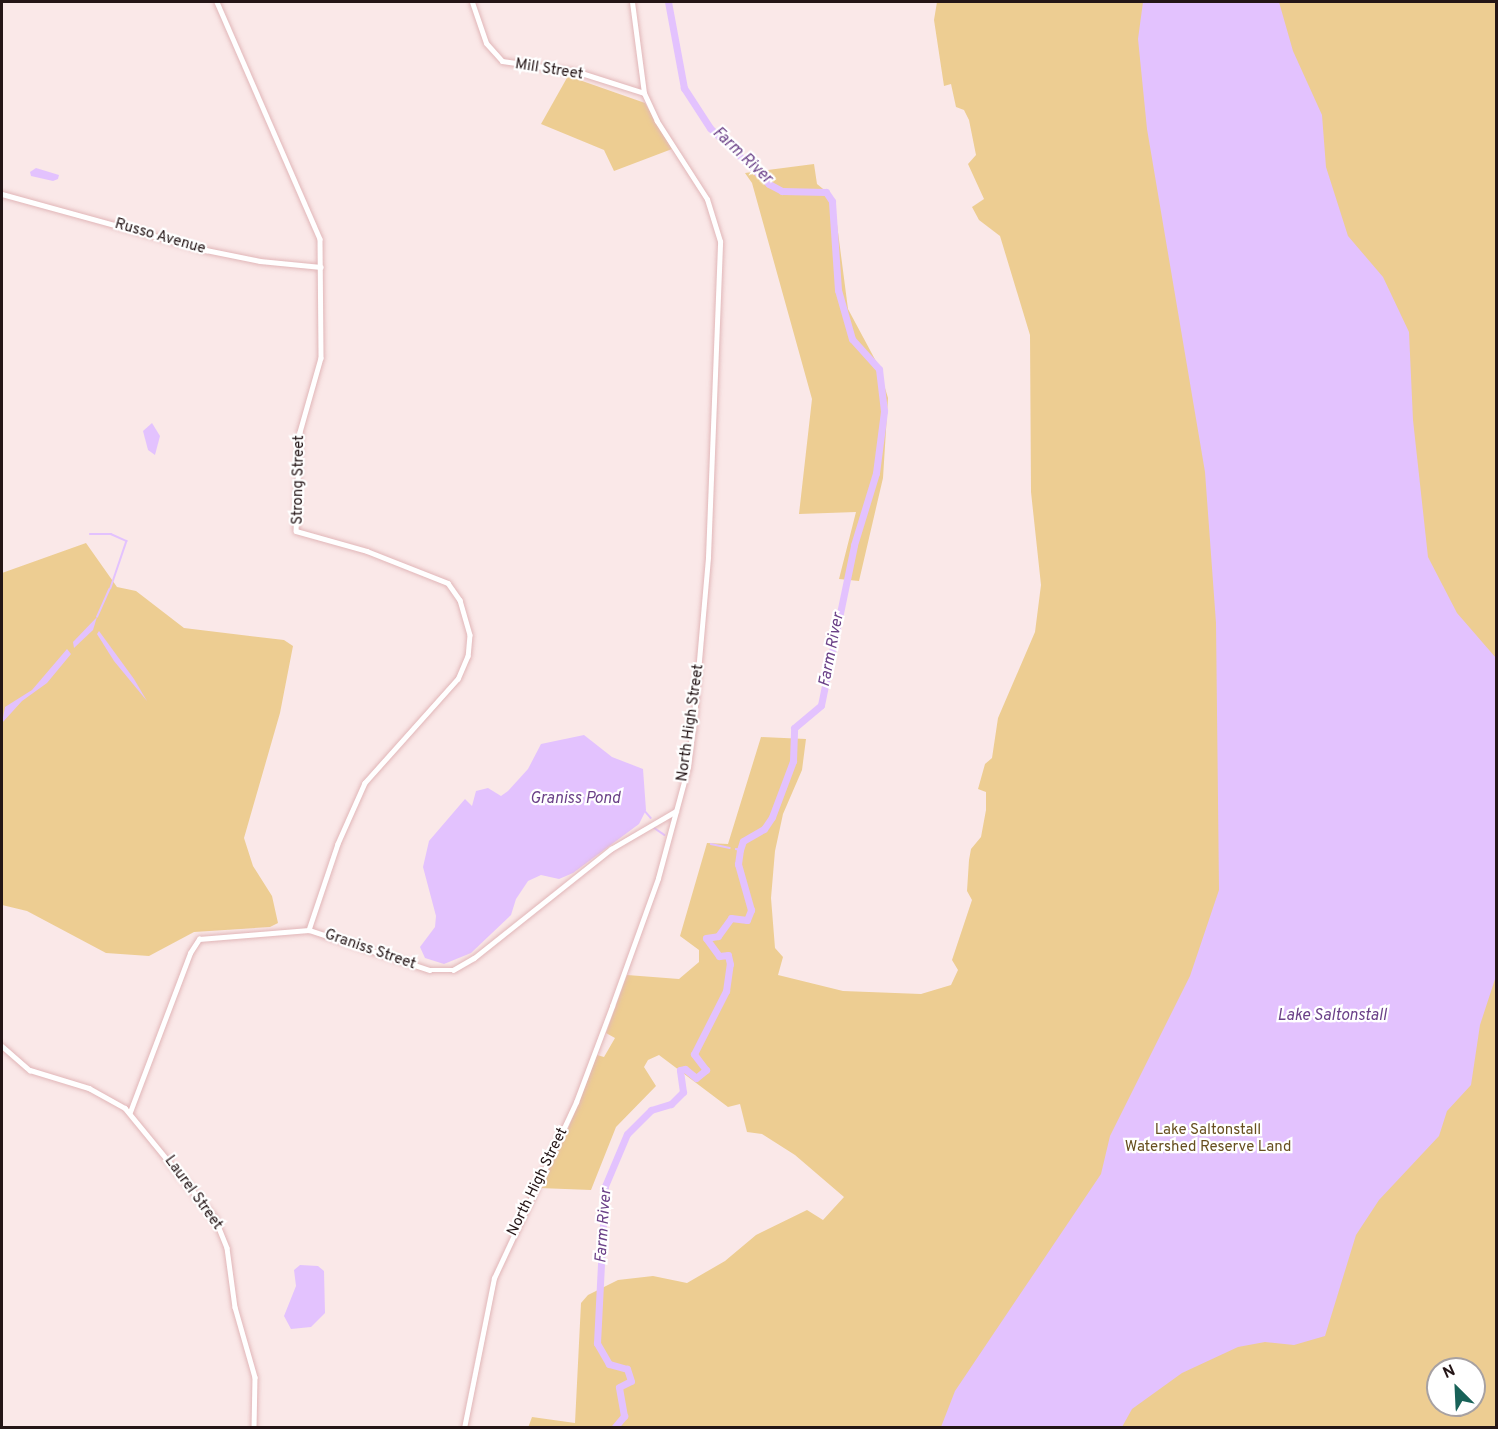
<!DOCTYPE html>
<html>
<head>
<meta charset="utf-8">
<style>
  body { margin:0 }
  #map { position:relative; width:1498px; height:1429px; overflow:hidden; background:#fae8e8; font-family:Overpass,sans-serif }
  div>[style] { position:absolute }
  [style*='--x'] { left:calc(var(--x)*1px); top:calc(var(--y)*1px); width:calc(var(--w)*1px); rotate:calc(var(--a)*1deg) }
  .green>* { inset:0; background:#edcd92 }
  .water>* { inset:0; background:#e3c2fe }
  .stream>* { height:1.5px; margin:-0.75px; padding:0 0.75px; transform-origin:0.75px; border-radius:0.75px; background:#e3c2fe }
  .river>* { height:7px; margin:-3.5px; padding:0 3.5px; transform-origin:3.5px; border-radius:3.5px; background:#e3c2fe }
  .roads { filter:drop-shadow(0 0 2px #e1b6b8) drop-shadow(0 0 2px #e1b6b8) }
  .tertiary>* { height:4.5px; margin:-2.25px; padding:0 2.25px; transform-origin:2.25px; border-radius:2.25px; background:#fff }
  .secondary>* { height:5px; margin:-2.5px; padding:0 2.5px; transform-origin:2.5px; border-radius:2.5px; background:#fff }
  span { translate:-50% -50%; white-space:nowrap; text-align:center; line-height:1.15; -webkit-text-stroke:4.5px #fff; paint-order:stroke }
  .street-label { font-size:15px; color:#241516 }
  .park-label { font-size:15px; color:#674f20 }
  .water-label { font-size:16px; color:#6b4188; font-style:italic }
  .frame { position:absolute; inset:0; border:3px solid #241516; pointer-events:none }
  .north { position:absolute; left:1426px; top:1357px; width:60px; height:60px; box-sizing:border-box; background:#fff; border:2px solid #a7a1a2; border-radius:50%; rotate:336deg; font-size:16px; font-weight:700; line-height:24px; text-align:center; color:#241516 }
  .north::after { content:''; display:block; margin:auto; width:21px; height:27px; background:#186258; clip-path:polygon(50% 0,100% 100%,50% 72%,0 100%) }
</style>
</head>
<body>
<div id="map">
  <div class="green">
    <i style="clip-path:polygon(evenodd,937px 2px,1496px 2px,1496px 1427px,528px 1428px,532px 1417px,575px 1423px,581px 1303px,588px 1295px,618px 1280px,653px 1276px,687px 1283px,725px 1261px,756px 1235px,807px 1210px,823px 1220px,844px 1197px,795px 1155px,762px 1134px,747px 1132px,740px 1104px,728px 1107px,659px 1055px,648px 1060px,644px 1067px,656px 1086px,616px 1127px,591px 1190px,539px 1188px,564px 1139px,597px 1055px,604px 1057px,615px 1038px,606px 1033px,627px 975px,679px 979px,699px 962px,699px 950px,680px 936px,707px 843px,728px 844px,761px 737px,806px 739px,802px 770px,783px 814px,775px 851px,771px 898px,775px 948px,783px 957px,778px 975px,843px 991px,921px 994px,951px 985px,958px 970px,952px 960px,972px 900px,967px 891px,969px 860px,971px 849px,981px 837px,986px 810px,986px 792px,978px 789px,985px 764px,992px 758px,998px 718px,1035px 632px,1041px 585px,1031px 492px,1030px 335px,1000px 236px,979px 220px,972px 207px,984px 199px,968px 164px,976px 155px,969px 120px,964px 110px,956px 107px,951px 84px,944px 86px,934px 20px,937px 2px,1438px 1369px,1474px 1369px,1474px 1405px,1438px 1405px,1438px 1369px)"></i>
    <i style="clip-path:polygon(568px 76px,645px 103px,672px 149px,614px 171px,604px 150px,541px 124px)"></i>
    <i style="clip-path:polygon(814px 164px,817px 184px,828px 193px,835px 209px,848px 309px,878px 365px,888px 398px,883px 478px,859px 581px,839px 579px,856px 512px,799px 514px,812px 399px,752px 183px,745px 173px)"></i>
    <i style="clip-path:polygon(86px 543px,117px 587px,136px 591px,184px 628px,284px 640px,293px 646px,280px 713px,244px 838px,253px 866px,272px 896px,278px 923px,270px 927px,194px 932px,149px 956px,106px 953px,27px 911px,2px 905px,2px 573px)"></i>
  </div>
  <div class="water">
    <i style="clip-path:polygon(1143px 2px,1279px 2px,1293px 51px,1322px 115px,1326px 167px,1348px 236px,1383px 277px,1409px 332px,1413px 420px,1428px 557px,1457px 613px,1496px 658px,1496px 976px,1480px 1025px,1471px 1085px,1447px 1111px,1439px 1136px,1379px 1200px,1356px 1235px,1325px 1336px,1294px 1345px,1265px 1342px,1238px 1347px,1182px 1373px,1132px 1409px,1122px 1427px,941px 1427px,955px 1391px,1101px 1174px,1110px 1136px,1190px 976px,1219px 890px,1216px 623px,1205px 472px,1147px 129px,1138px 39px)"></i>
    <i style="clip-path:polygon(36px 168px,59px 175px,58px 179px,53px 181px,31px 176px,30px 172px)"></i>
    <i style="clip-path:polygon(152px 423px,160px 436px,155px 455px,148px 450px,143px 431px)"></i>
    <i style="clip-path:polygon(97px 617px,93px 630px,74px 648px,73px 642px)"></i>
    <i style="clip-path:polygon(99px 631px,134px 679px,147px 701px,114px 661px,97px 634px)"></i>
    <i style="clip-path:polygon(67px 649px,71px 654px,47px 683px,22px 701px,2px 723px,5px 707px,32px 690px)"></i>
    <i style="clip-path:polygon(584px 735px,612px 757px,643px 769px,646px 810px,639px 824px,573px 873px,559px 879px,541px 875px,528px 881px,516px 899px,511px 915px,471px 953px,444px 964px,425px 958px,420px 947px,435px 927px,436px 916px,423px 867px,429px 841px,465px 799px,472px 806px,476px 791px,488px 788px,501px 796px,508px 791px,528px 769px,541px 744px)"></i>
    <i style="clip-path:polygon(300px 1265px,318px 1266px,324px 1271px,325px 1313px,311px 1327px,291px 1329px,284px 1316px,296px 1286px,294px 1270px)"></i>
  </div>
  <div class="stream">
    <i style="--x:90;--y:534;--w:21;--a:0"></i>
    <i style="--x:111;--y:534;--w:17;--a:24"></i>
    <i style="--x:127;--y:541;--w:50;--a:108.8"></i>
    <i style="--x:97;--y:617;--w:30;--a:-66"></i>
    <i style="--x:645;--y:811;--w:9;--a:49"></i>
    <i style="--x:653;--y:827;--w:14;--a:34"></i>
    <i style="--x:711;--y:844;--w:19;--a:12"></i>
    <i style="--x:736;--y:849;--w:4;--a:14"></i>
  </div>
  <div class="river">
    <i style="--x:614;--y:1428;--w:16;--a:-50"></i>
    <i style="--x:624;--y:1416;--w:29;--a:-100"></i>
    <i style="--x:619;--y:1387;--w:13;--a:-27"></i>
    <i style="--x:631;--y:1381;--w:13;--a:-108"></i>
    <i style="--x:627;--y:1369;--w:19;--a:-164"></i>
    <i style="--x:609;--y:1364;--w:24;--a:-120"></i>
    <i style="--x:597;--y:1343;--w:157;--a:-87.1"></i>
    <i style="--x:605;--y:1186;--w:56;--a:-67.1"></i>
    <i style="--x:627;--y:1134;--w:34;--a:-45"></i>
    <i style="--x:651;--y:1110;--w:21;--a:-17"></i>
    <i style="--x:671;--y:1104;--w:17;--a:-45"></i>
    <i style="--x:683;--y:1092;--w:22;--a:-98"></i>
    <i style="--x:680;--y:1070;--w:5;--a:-11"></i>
    <i style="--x:685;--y:1069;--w:14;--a:39"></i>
    <i style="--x:696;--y:1078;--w:13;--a:-39"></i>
    <i style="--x:706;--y:1070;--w:20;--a:-127"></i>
    <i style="--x:694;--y:1054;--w:71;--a:-63.1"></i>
    <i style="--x:726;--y:991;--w:27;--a:-82"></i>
    <i style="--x:730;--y:964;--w:9;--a:-103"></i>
    <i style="--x:728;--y:955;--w:9;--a:174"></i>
    <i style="--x:719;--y:956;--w:22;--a:-126"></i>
    <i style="--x:706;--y:938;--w:12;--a:-9"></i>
    <i style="--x:718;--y:936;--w:22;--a:-54"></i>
    <i style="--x:731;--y:918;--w:16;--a:7"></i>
    <i style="--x:747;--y:920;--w:11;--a:-68"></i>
    <i style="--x:751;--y:910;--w:48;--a:-105.8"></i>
    <i style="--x:738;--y:864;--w:14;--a:-82"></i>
    <i style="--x:740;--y:850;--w:9;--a:-72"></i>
    <i style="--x:743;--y:841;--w:24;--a:-30"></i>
    <i style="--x:764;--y:829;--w:14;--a:-56"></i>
    <i style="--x:772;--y:817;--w:60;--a:-69.4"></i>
    <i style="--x:793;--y:761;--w:33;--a:-88"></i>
    <i style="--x:794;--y:728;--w:35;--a:-40"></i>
    <i style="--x:821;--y:705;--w:163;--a:-78.3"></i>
    <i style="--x:854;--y:545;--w:75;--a:-73"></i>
    <i style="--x:876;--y:473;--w:63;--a:-82.6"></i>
    <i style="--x:884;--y:411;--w:42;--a:-96.8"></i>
    <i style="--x:879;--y:369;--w:40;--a:-132"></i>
    <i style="--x:852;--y:339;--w:51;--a:-105.9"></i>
    <i style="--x:838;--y:290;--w:89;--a:-93.9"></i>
    <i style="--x:832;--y:201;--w:11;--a:-124"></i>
    <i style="--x:826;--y:192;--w:44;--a:-178.7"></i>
    <i style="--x:782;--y:191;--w:15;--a:-152"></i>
    <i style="--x:769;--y:184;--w:81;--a:-136.5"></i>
    <i style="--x:710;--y:128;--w:48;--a:-123"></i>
    <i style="--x:684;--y:88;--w:87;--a:-100.5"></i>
  </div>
  <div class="roads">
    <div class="tertiary">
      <i style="--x:217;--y:2;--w:258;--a:66.5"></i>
      <i style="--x:320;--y:239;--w:119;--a:89.5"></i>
      <i style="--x:321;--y:358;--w:77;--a:105.8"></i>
      <i style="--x:300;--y:432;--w:99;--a:92.3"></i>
      <i style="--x:296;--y:531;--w:74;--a:15.7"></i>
      <i style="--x:367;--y:551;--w:87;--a:21.6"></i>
      <i style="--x:448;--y:583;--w:21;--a:55"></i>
      <i style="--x:460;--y:600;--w:36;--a:74"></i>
      <i style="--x:470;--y:635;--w:21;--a:95"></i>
      <i style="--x:468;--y:656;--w:25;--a:113"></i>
      <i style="--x:458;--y:679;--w:140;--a:131.8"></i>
      <i style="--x:365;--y:783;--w:67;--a:113.9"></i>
      <i style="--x:338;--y:844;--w:91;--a:108.6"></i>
      <i style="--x:2;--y:194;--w:212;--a:15.4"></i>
      <i style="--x:206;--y:250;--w:55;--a:11.5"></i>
      <i style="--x:260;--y:261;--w:61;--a:5.6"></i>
      <i style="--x:2;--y:1046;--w:37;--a:41"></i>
      <i style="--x:30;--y:1070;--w:62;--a:17"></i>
      <i style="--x:89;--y:1088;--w:41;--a:29.1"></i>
      <i style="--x:125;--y:1108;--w:142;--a:50.7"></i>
      <i style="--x:215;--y:1218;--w:32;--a:68"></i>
      <i style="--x:227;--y:1248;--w:60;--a:82.3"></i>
      <i style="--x:235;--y:1307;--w:73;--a:74.1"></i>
      <i style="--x:255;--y:1377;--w:51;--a:91.1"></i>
      <i style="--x:130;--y:1112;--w:170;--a:-69.3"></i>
      <i style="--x:190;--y:953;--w:17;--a:-57"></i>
      <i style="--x:199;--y:939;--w:110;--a:-4.7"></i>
      <i style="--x:309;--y:930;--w:127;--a:18.3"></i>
      <i style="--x:430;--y:970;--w:23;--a:0"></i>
      <i style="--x:453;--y:970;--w:24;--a:-30"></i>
      <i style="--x:474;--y:958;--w:175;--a:-38.5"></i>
      <i style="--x:611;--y:849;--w:75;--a:-30.3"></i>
    </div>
    <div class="secondary">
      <i style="--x:472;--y:2;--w:43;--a:71.1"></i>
      <i style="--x:486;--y:43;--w:24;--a:48"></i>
      <i style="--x:502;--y:61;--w:77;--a:8.2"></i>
      <i style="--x:578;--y:72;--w:69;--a:17.7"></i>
      <i style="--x:464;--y:1428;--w:153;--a:-78.7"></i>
      <i style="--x:494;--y:1278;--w:194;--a:-65"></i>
      <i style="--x:576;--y:1102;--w:103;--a:-69.4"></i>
      <i style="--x:612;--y:1006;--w:136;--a:-70.2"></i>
      <i style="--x:658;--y:878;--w:115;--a:-74.9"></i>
      <i style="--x:688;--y:767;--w:38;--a:-83"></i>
      <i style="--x:693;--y:729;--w:173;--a:-85"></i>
      <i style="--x:708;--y:557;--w:316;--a:-87.8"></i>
      <i style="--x:720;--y:241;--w:44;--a:-107.2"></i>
      <i style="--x:707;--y:199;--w:93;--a:-122.7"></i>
      <i style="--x:657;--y:121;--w:31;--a:-115"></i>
      <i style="--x:644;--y:93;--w:92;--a:-97.5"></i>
    </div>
  </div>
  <div class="street-label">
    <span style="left:549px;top:70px;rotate:9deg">Mill Street</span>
    <span style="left:160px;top:237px;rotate:16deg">Russo Avenue</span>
    <span style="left:299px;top:480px;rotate:-89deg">Strong Street</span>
    <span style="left:691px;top:723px;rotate:-82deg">North High Street</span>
    <span style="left:370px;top:950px;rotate:19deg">Graniss Street</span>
    <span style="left:538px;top:1182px;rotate:-64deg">North High Street</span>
    <span style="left:193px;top:1193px;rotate:54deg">Laurel Street</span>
  </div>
  <div class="park-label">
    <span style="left:1208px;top:1139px">Lake Saltonstall<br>Watershed Reserve Land</span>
  </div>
  <div class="water-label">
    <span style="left:742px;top:156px;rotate:43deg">Farm River</span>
    <span style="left:832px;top:650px;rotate:-79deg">Farm River</span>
    <span style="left:575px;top:799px">Graniss Pond</span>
    <span style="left:1332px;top:1016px">Lake Saltonstall</span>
    <span style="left:604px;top:1226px;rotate:-86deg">Farm River</span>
  </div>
  <div class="frame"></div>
  <div class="north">N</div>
</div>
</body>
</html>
